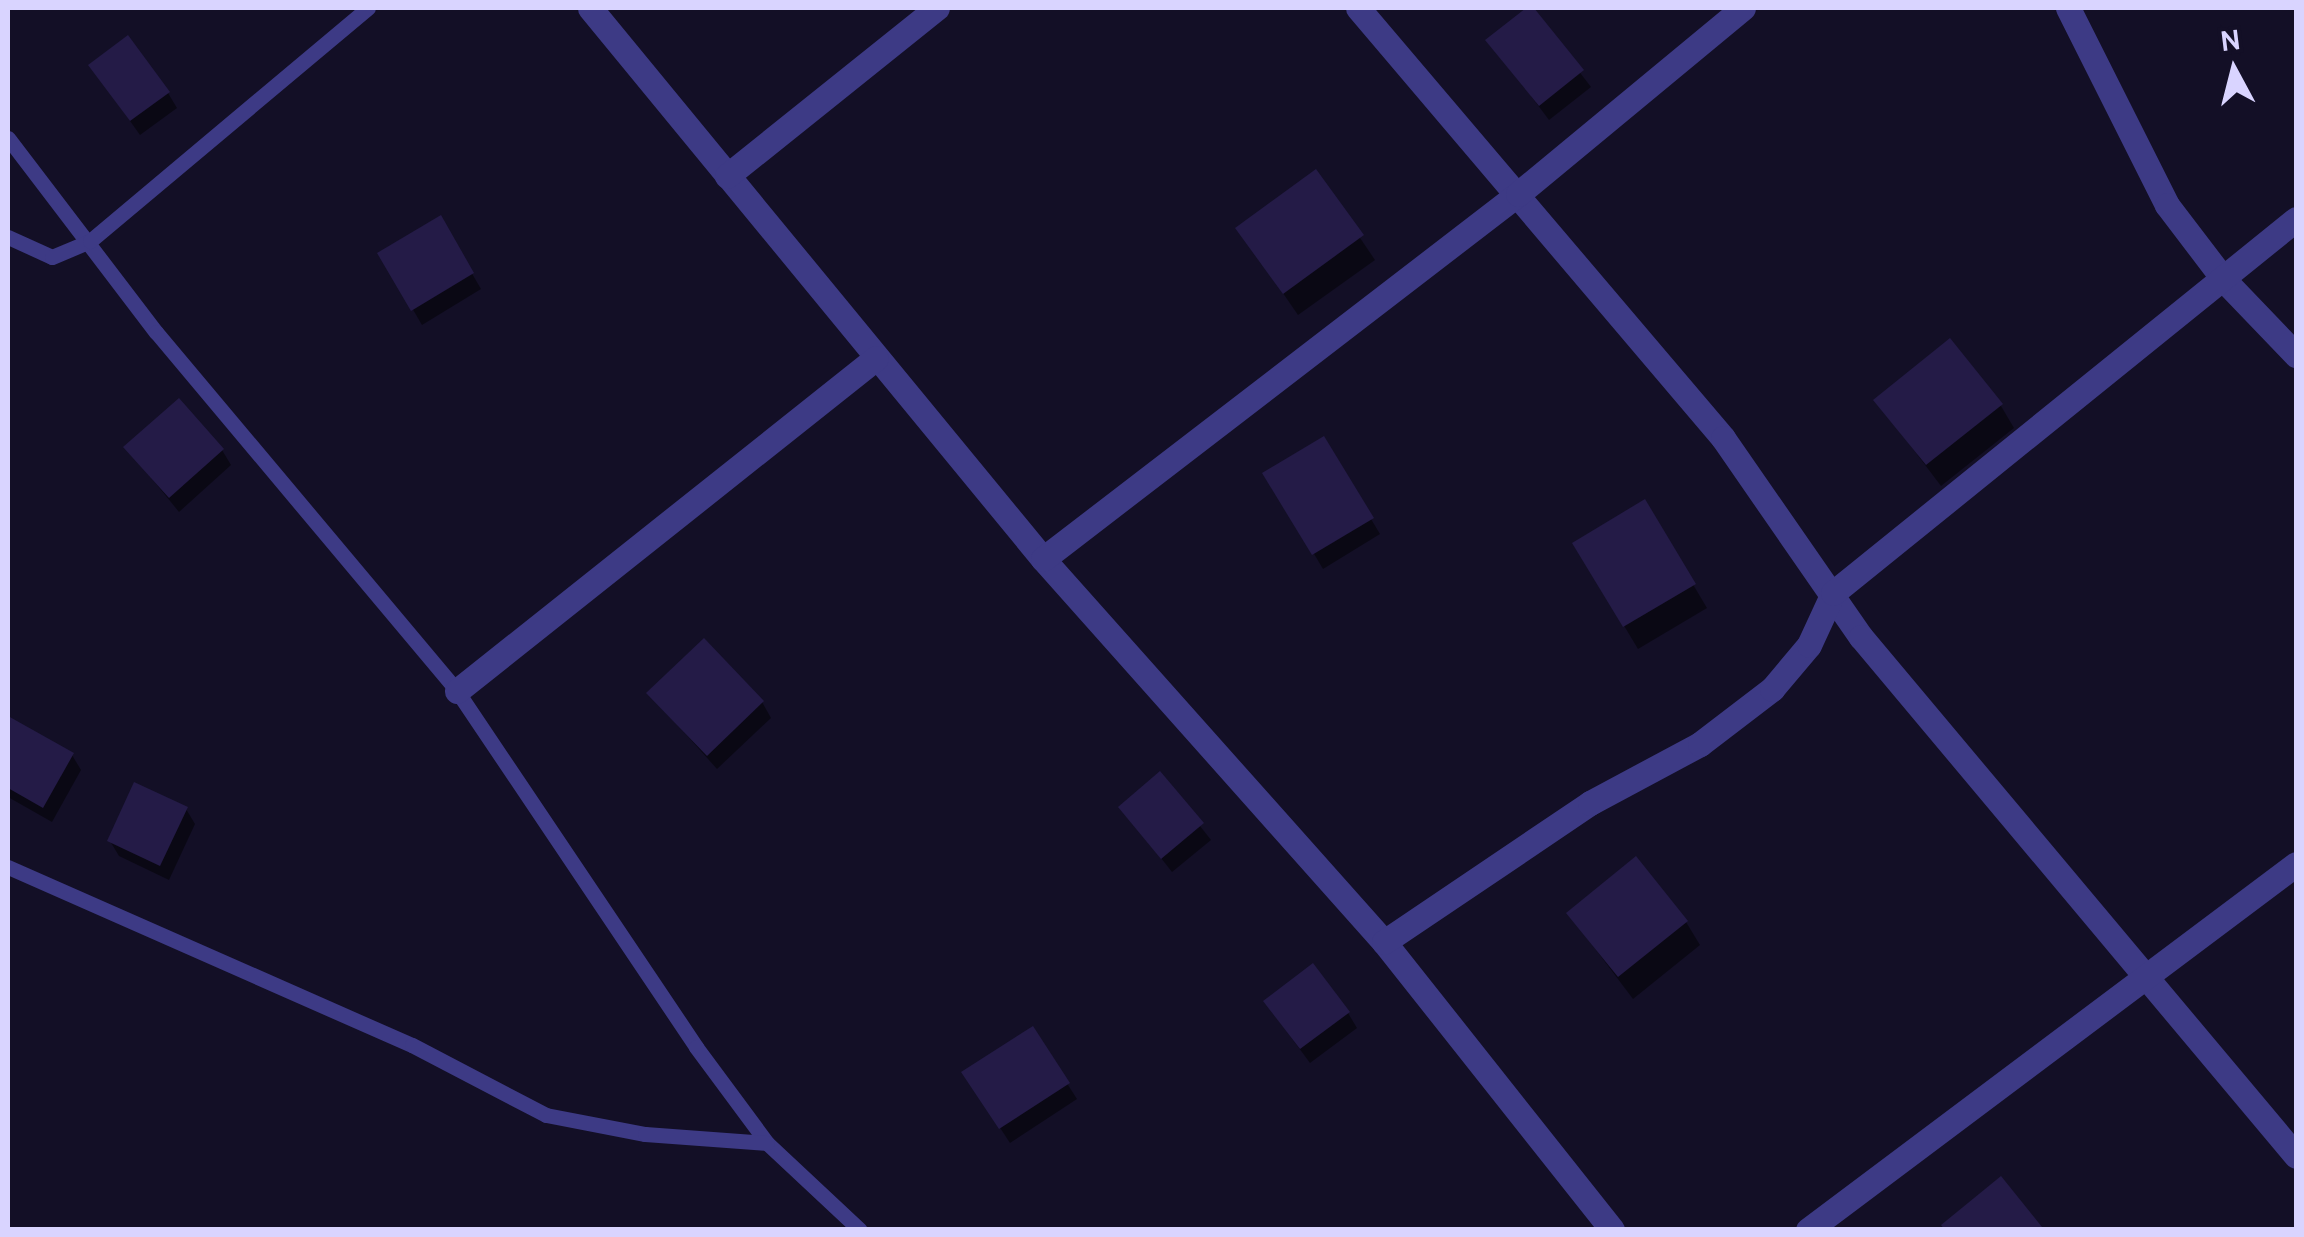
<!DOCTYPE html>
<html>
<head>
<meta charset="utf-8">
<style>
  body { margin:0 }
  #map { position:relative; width:2304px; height:1237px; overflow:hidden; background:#130f26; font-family:Cabin,sans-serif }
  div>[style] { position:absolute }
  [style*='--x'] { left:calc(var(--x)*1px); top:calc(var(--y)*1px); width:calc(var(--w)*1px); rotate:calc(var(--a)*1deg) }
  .shadow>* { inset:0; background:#0007 }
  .building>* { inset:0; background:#241b47 }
  .lane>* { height:15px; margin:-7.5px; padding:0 7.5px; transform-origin:7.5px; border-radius:7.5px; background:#3d3a85 }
  .street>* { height:25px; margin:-12.5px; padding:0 12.5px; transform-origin:12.5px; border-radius:12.5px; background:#3d3a85 }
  span { translate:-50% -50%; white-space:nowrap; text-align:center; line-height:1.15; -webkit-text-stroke:9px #130f26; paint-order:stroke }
  .frame { position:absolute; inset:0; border:10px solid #d9d4ff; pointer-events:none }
  .north { position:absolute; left:2184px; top:20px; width:100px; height:100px; -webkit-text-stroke:8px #130f26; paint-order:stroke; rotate:353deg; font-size:28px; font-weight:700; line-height:40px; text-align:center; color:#d9d4ff }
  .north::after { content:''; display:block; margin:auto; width:35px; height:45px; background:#d9d4ff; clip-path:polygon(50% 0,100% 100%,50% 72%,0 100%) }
</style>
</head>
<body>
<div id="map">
  <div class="shadow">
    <i style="clip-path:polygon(1530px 8px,1591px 87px,1549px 120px,1489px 40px)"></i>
    <i style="clip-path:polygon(91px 66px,168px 93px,177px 108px,140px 135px)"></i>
    <i style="clip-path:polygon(1316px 173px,1375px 260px,1298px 315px,1239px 229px)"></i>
    <i style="clip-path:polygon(440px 219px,481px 289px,422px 325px,380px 253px)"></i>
    <i style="clip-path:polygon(1876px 400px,2001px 406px,2014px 428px,1941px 486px)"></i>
    <i style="clip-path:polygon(1323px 439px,1380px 534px,1323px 569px,1266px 473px)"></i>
    <i style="clip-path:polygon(127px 448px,222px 450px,231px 465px,179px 512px)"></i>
    <i style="clip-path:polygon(1644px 502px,1707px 608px,1638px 649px,1575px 544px)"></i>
    <i style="clip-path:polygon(649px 693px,762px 702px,771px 718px,717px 769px)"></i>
    <i style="clip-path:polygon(8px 719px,72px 755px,81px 770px,52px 822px,8px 797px)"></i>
    <i style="clip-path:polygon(1160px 775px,1211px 840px,1172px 872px,1121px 807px)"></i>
    <i style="clip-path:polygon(186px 809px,195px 824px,169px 880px,119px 856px,110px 841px)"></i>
    <i style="clip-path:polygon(1569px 914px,1686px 922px,1700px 945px,1633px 999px)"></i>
    <i style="clip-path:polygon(1348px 1013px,1357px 1028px,1310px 1063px,1276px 1017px)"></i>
    <i style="clip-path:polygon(1032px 1029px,1077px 1099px,1010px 1143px,974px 1088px)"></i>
    <i style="clip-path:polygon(2000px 1180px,2041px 1230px,1947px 1230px)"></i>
  </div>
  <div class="building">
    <i style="clip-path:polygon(1526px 8px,1534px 8px,1584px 70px,1539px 106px,1485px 40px)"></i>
    <i style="clip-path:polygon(128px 35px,170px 92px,130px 121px,88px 65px)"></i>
    <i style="clip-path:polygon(1316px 169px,1364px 235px,1283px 294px,1235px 228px)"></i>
    <i style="clip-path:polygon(441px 215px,474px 273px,411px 311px,377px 253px)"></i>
    <i style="clip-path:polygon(1950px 338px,2003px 404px,1926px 465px,1873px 400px)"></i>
    <i style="clip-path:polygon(179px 398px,224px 449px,169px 498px,123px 447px)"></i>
    <i style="clip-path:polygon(1324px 436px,1374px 518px,1312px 555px,1262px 473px)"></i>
    <i style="clip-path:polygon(1645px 499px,1696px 584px,1623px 627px,1572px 543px)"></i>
    <i style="clip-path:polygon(704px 638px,764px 701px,707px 756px,646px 693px)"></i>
    <i style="clip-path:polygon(8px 716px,74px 753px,43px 808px,8px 788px)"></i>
    <i style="clip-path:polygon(1160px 771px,1204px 823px,1161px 859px,1118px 807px)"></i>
    <i style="clip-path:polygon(134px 782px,188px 807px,160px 866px,107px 841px)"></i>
    <i style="clip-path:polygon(1636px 856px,1688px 921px,1618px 977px,1566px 913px)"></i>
    <i style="clip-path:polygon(1313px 963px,1350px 1012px,1300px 1049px,1263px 1001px)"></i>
    <i style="clip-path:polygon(1033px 1026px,1070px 1083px,999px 1129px,961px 1072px)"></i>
    <i style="clip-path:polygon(2001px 1176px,2042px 1227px,1945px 1230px,1941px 1225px)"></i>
  </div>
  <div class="lane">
    <i style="--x:8;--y:138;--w:244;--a:52.7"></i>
    <i style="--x:156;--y:332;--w:468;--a:50"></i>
    <i style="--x:457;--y:691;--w:429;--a:56.1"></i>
    <i style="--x:696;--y:1047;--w:119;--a:53.5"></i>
    <i style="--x:767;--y:1143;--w:127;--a:43.1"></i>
    <i style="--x:8;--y:237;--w:48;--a:24.4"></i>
    <i style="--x:52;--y:257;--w:41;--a:-22.8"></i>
    <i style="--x:90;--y:241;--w:363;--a:-40"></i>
    <i style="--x:8;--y:867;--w:441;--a:23.8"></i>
    <i style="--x:412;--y:1045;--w:151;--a:27.6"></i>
    <i style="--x:546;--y:1115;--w:101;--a:10.9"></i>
    <i style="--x:645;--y:1134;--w:122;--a:4.2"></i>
  </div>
  <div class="street">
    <i style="--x:590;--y:8;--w:713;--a:50.57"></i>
    <i style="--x:1043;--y:559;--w:513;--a:48.32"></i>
    <i style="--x:1384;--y:942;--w:367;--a:51.6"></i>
    <i style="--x:1358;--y:8;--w:564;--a:49.67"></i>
    <i style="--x:1723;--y:438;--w:242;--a:55.3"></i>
    <i style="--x:1861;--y:637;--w:677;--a:50.03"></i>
    <i style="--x:2068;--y:8;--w:220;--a:63.3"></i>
    <i style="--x:2167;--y:205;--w:96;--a:52.7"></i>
    <i style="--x:2225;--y:281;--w:103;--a:46.2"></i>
    <i style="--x:727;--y:176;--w:269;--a:-38.7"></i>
    <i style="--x:1043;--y:559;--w:599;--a:-37.54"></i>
    <i style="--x:1518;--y:194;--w:292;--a:-39.6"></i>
    <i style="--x:457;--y:691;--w:535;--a:-38.48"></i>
    <i style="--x:1384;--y:942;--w:249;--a:-34"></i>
    <i style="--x:1590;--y:803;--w:125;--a:-28.2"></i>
    <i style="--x:1700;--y:744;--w:91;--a:-37.4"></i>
    <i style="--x:1772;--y:689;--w:57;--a:-49.9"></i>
    <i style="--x:1809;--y:645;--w:57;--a:-65.2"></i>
    <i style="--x:1833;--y:593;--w:595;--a:-38.93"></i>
    <i style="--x:1808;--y:1230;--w:610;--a:-36.87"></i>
  </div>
  <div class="frame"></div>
  <div class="north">N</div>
</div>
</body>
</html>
